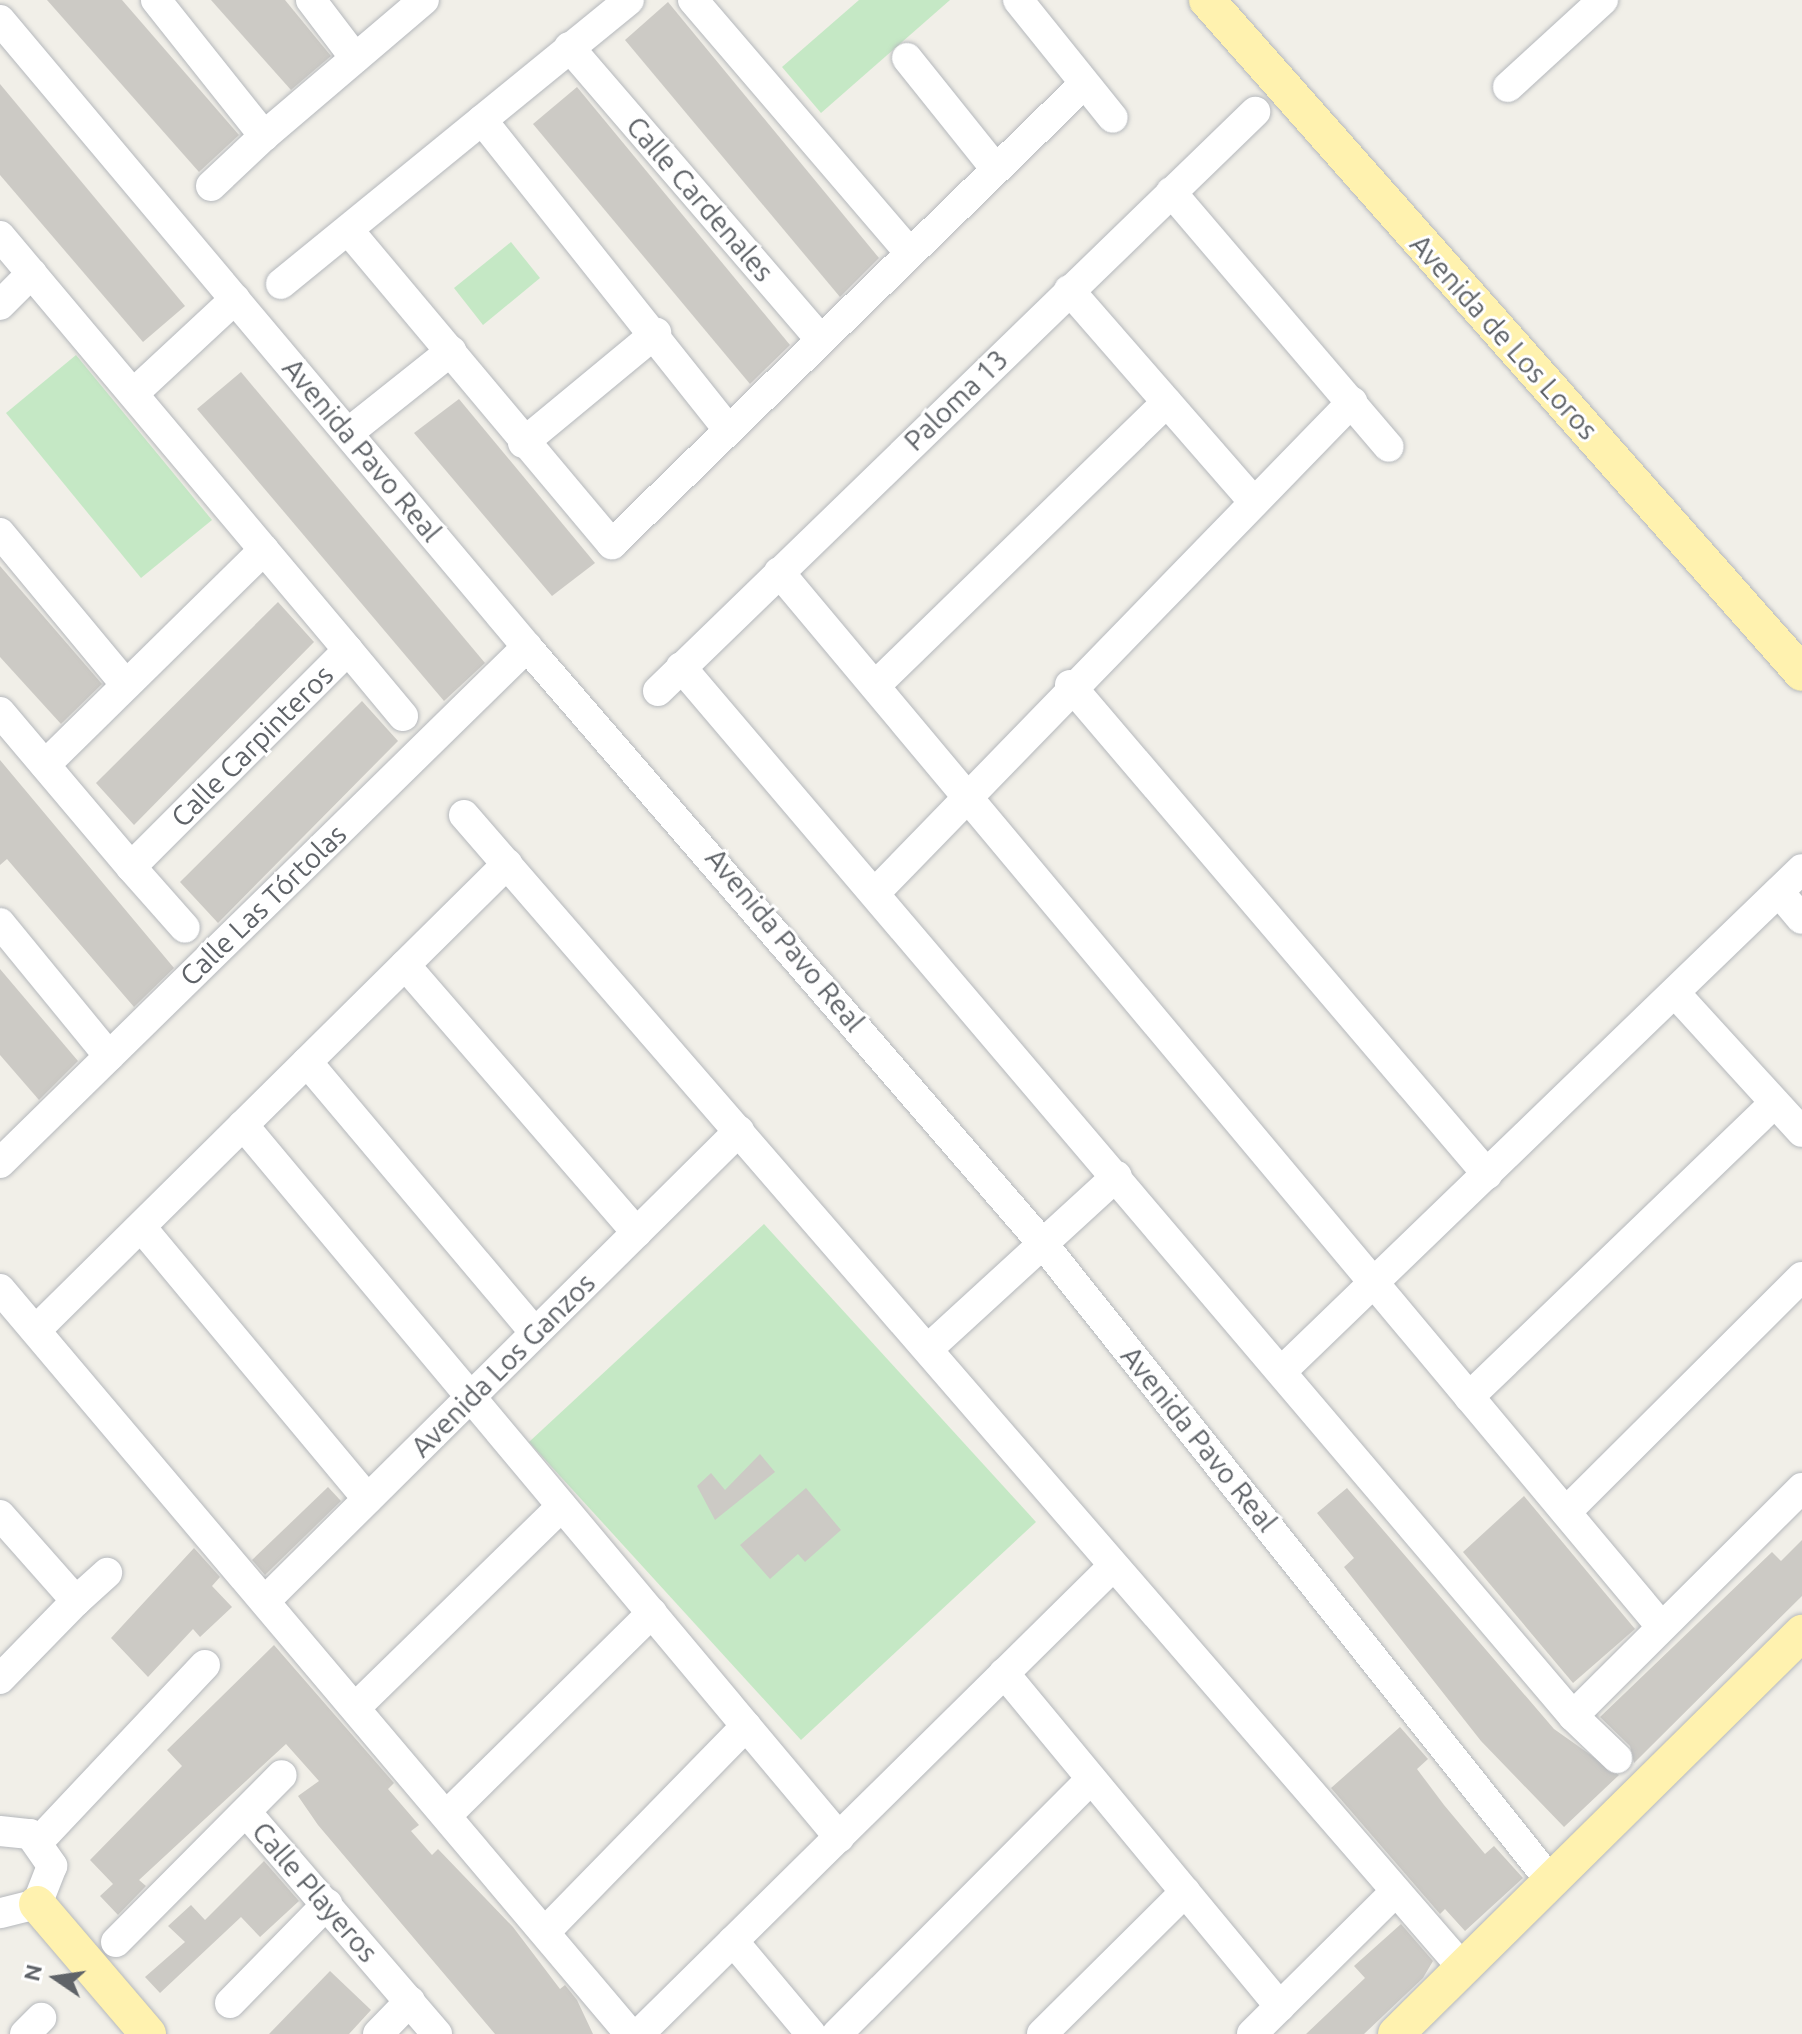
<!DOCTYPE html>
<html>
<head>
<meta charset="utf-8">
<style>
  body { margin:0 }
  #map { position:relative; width:1802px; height:2034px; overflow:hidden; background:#f1efe8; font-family:Ubuntu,sans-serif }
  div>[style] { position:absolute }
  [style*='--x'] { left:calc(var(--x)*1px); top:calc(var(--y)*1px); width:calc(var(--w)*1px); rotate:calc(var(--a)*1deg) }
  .green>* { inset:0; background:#c5e8c5 }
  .building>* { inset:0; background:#cccac5 }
  .roads { filter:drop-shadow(0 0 2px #b5b8bc) drop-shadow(0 0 2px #b5b8bc) }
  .minor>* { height:30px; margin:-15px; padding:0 15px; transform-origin:15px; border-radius:15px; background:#fff }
  .major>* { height:36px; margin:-18px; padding:0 18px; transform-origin:18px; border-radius:18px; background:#fff2af }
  span { translate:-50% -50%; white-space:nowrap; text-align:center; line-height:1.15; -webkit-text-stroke:6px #fff; paint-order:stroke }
  .street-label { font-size:28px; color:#5f6368 }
  .north { position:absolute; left:16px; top:1938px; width:80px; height:80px; -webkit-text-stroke:6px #fff; paint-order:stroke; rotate:283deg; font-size:22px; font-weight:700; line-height:32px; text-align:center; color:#5f6368 }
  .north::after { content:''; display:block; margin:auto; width:28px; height:36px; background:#5f6368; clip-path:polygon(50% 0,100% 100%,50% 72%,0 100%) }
</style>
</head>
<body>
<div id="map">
  <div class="green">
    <i style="clip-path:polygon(859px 0,950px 0,821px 113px,782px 67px)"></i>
    <i style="clip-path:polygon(511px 242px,540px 278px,483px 325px,454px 288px)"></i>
    <i style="clip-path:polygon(76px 355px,212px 520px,141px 578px,6px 413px)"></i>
    <i style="clip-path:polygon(764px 1224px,1036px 1522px,801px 1740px,529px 1442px)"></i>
  </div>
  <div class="building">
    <i style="clip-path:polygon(47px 0,122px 0,239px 135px,199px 172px)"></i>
    <i style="clip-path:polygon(211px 0,285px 0,331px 56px,291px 90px)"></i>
    <i style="clip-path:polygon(668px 2px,879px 258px,840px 297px,625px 40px)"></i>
    <i style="clip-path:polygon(0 84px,185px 306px,143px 342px,0 175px)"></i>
    <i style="clip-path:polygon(577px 87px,790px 345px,750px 384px,533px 124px)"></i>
    <i style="clip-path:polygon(241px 372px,485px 663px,444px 701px,197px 409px)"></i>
    <i style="clip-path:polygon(459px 399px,595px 563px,552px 596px,414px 433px)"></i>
    <i style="clip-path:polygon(0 566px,102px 684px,61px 724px,0 657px)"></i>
    <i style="clip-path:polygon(278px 602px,314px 642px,134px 825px,96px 783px)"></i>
    <i style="clip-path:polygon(362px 701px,398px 741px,218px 923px,180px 882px)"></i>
    <i style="clip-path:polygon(0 760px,174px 968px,134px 1007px,7px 859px,0 865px)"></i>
    <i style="clip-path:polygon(0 969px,78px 1061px,39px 1100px,0 1055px)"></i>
    <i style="clip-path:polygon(760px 1454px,775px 1472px,715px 1520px,697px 1486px,711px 1473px,725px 1490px)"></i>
    <i style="clip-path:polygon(328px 1487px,341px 1501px,265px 1575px,252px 1560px)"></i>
    <i style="clip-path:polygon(806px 1488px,841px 1530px,805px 1562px,798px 1554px,770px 1579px,740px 1545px)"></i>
    <i style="clip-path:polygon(1347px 1488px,1554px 1729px,1619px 1775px,1564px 1827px,1481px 1741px,1344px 1567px,1354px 1558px,1317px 1513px)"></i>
    <i style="clip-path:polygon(1524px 1496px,1635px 1629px,1573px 1683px,1463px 1552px)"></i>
    <i style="clip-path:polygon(1802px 1540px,1802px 1596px,1634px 1763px,1630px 1746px,1600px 1717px,1772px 1552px,1781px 1561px)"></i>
    <i style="clip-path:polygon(194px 1548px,220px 1577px,212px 1586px,232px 1607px,200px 1637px,193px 1629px,148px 1677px,111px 1638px)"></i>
    <i style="clip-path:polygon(274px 1645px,394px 1783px,388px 1789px,419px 1825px,411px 1831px,432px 1855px,438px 1849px,513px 1927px,560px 1989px,565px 1985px,577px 2000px,593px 2034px,495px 2034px,318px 1825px,298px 1796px,319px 1781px,286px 1744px,139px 1880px,146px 1886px,118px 1915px,100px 1896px,113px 1884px,90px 1860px,182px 1766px,167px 1750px)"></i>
    <i style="clip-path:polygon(1400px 1727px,1428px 1759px,1417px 1769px,1444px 1805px,1485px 1854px,1494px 1846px,1523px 1878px,1465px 1931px,1445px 1909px,1440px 1914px,1331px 1788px)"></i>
    <i style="clip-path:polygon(264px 1861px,299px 1901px,260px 1937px,241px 1917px,160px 1993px,145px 1977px,185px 1942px,168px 1926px,191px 1905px,205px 1920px)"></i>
    <i style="clip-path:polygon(1401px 1924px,1433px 1961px,1423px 1978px,1364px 2034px,1306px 2034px,1365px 1978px,1354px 1966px)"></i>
    <i style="clip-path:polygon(330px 1971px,371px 2010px,349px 2034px,269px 2034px)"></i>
  </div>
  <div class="roads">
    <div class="minor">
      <i style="--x:156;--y:0;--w:174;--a:51.5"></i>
      <i style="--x:264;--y:136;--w:210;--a:-40.4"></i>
      <i style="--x:311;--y:0;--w:73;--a:52.8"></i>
      <i style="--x:693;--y:0;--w:332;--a:49.4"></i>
      <i style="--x:1018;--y:0;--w:151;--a:51.2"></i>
      <i style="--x:0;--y:20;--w:819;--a:49.95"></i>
      <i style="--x:527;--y:647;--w:789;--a:49.16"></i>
      <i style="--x:1043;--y:1244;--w:812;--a:51.45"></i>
      <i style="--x:569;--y:47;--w:386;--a:49.3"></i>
      <i style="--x:907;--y:58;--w:142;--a:51.3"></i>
      <i style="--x:1508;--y:87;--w:129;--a:-42.5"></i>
      <i style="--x:482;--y:120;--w:396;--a:51.5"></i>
      <i style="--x:211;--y:186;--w:73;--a:-43.3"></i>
      <i style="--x:1171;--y:192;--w:335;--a:49.5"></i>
      <i style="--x:349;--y:231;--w:409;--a:50"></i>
      <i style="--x:612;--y:544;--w:659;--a:-44.26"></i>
      <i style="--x:0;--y:236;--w:541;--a:49.95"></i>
      <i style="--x:348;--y:650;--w:307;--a:135"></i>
      <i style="--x:131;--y:867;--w:203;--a:-130.2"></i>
      <i style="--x:281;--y:284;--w:449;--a:-39.2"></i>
      <i style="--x:1069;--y:290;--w:279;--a:48.9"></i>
      <i style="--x:0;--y:305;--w:45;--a:-45"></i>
      <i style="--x:134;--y:393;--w:138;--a:-42.9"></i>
      <i style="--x:348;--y:433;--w:132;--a:-38.5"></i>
      <i style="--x:523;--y:443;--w:173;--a:-39.6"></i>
      <i style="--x:0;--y:533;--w:197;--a:50.3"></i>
      <i style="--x:779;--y:572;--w:1373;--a:50.08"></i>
      <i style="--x:348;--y:650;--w:86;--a:50.2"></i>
      <i style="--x:681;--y:667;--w:1377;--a:49.62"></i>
      <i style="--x:1573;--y:1716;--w:61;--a:43.7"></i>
      <i style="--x:1070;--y:685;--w:643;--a:49.54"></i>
      <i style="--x:875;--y:686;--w:407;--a:-44.2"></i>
      <i style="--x:658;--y:691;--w:832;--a:-44.12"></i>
      <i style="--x:45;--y:765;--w:307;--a:-44.5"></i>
      <i style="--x:464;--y:815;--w:1515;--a:49.1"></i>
      <i style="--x:131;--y:867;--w:81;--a:48.5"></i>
      <i style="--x:1779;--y:892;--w:35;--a:50"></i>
      <i style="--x:875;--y:893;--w:685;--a:-45.83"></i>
      <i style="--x:0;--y:923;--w:172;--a:50.7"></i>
      <i style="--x:405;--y:965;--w:354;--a:49.1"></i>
      <i style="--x:1675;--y:993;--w:188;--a:47.6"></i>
      <i style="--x:307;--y:1062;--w:354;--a:49.9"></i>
      <i style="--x:243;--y:1125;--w:929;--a:50.07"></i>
      <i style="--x:0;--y:1163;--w:738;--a:-44.4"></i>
      <i style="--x:141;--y:1227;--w:354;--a:50.2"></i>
      <i style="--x:0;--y:1289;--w:976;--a:49.78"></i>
      <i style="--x:36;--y:1330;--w:663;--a:-44.69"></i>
      <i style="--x:928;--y:1349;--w:256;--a:-42.5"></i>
      <i style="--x:1283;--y:1370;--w:721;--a:-43.99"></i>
      <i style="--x:1469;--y:1397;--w:424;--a:-43.9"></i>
      <i style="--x:1566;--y:1512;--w:333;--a:-44.9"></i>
      <i style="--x:0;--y:1515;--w:115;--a:48.5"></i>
      <i style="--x:76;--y:1601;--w:109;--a:134.3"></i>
      <i style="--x:267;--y:1599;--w:665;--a:-44.76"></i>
      <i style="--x:76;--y:1601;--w:42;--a:-42.1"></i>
      <i style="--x:1004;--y:1673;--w:433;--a:50.4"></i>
      <i style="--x:357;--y:1706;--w:286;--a:-44.3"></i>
      <i style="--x:1573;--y:1716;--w:323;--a:-44.9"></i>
      <i style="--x:246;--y:1812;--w:293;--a:49.3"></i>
      <i style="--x:447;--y:1815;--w:288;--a:-44.6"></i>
      <i style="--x:0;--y:1831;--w:30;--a:6"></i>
      <i style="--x:30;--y:1834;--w:39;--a:55"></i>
      <i style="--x:52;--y:1866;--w:41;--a:111.5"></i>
      <i style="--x:37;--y:1904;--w:38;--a:166"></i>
      <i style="--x:39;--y:1841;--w:242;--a:-46.7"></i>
      <i style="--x:545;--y:1932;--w:288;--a:-45.7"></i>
      <i style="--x:733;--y:1941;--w:121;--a:50"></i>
      <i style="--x:116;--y:1942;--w:235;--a:-45.2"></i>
      <i style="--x:230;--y:2003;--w:139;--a:-45.6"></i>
      <i style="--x:25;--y:2034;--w:23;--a:-45"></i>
      <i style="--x:378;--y:2034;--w:46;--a:-45.9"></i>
      <i style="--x:639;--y:2034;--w:665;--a:-44.63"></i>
      <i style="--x:837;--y:2034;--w:360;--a:-45.1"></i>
      <i style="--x:1042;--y:2034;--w:202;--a:-44.8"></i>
      <i style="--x:1252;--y:2034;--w:197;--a:-44.8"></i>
    </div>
    <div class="major">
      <i style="--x:1207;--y:0;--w:898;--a:48.52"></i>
      <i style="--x:37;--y:1904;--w:171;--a:49.5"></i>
      <i style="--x:1396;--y:2034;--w:571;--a:-44.65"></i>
    </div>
  </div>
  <div class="street-label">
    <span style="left:700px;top:199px;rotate:49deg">Calle Cardenales</span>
    <span style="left:1504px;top:337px;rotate:48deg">Avenida de Los Loros</span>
    <span style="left:956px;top:400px;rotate:-44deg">Paloma 13</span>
    <span style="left:362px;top:450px;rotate:50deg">Avenida Pavo Real</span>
    <span style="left:252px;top:746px;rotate:-45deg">Calle Carpinteros</span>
    <span style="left:263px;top:905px;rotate:-44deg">Calle Las Tórtolas</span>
    <span style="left:785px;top:940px;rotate:50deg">Avenida Pavo Real</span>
    <span style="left:503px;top:1365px;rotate:-45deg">Avenida Los Ganzos</span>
    <span style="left:1199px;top:1439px;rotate:51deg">Avenida Pavo Real</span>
    <span style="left:315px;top:1892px;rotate:49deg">Calle Playeros</span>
  </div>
  <div class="north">N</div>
</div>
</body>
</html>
